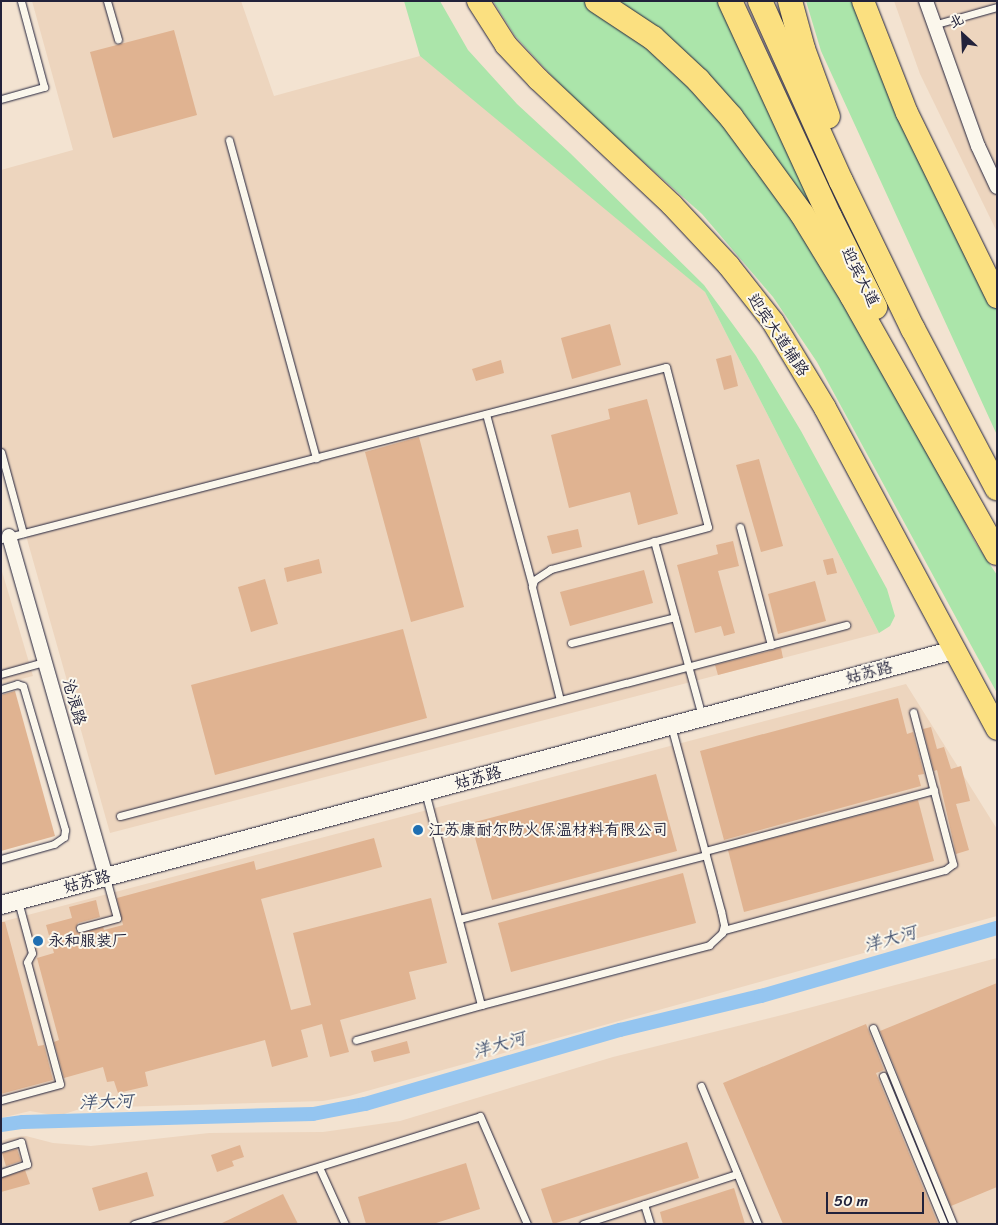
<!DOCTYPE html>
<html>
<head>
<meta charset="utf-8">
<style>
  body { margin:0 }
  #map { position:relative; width:998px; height:1225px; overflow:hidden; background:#f3e3d1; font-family:Sriracha,"LXGW WenKai TC",sans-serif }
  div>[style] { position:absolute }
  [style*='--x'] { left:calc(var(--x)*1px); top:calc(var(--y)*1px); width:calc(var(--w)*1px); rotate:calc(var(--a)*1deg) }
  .built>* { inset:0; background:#edd5be }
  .green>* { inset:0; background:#abe5aa }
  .canal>* { height:14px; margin:-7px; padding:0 7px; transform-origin:7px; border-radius:7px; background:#94c5f0 }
  .building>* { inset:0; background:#e0b391 }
  .roads { filter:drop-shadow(0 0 1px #22223b) drop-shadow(0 0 1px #22223b) }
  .service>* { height:7px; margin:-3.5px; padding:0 3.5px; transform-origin:3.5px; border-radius:3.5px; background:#fbf7ec }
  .minor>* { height:14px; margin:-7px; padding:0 7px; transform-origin:7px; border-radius:7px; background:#fbf7ec }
  .tertiary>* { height:18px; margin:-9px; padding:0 9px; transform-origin:9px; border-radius:9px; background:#fbf7ec }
  .primary>* { height:22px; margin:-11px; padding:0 11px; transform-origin:11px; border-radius:11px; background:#fbe080 }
  .trunk>* { height:24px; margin:-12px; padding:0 12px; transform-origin:12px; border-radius:12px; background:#fbe080 }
  .dots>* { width:14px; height:14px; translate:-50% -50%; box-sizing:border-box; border:2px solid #fbf7ec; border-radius:50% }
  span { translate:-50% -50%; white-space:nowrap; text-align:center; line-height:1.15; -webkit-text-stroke:4px #fbf7ec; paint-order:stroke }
  .street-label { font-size:16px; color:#22223b }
  .poi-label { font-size:16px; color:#22223b }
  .left { translate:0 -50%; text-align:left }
  .water-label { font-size:18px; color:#445371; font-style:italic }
  .frame { position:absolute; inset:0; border:2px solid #22223b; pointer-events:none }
  .north { position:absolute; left:938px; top:10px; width:50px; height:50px; -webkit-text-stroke:4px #fbf7ec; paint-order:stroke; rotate:335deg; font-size:14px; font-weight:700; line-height:20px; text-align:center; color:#22223b }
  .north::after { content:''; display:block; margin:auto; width:18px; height:22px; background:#22223b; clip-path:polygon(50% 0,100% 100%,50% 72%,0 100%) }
  .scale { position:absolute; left:826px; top:1192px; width:98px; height:22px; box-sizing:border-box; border:2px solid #22223b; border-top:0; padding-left:6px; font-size:15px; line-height:18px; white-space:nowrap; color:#22223b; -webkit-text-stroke:4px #fbf7ec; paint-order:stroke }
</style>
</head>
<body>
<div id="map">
  <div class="built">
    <i style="clip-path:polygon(32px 1px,241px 1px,274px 96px,420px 56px,557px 164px,705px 292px,879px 633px,110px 833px,1px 447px,1px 170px,73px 150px)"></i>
    <i style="clip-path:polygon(894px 1px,997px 1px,997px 232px,920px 74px)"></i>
    <i style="clip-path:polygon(1px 568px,33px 676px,1px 684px)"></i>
    <i style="clip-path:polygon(906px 684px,997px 829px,997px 916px,349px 1096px,323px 1101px,83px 1108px,58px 1116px,30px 1111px,1px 1118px,1px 922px)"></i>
    <i style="clip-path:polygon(997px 958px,997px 1224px,1px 1224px,1px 1141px,10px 1138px,26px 1136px,53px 1143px,91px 1146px,209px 1133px,323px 1132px,400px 1121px,613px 1057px,786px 1014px)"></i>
  </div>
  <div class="green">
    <i style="clip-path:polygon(404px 1px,440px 1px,468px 50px,517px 104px,570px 153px,704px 285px,756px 356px,801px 431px,887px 589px,895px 616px,890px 626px,879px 633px,705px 292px,420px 56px)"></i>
    <i style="clip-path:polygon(493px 1px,726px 1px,916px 426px,975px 542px,997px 575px,997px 693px,817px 362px,773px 297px,702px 214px,592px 116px,551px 75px,515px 36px)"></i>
    <i style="clip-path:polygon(806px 1px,858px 1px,961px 239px,997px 310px,997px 435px,821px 51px)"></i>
  </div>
  <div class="canal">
    <i style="--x:1;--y:1125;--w:22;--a:-8"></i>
    <i style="--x:23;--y:1122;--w:290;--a:-1.6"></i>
    <i style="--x:313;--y:1114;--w:53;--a:-10.9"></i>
    <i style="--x:365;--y:1104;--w:266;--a:-16.2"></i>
    <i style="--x:620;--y:1030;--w:145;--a:-13.6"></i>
    <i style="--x:761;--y:996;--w:246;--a:-16.1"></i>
  </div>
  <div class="building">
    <i style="clip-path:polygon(174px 30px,197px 115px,113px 138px,90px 52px)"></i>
    <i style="clip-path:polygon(610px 324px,621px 365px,572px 379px,561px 338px)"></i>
    <i style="clip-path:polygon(731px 355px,738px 386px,724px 390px,716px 359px)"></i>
    <i style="clip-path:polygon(501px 360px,504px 373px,476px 381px,472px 369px)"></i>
    <i style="clip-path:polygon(647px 399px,678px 514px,638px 525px,630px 492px,569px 508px,551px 435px,610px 419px,608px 409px)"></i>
    <i style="clip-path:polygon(419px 437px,464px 607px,411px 622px,365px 452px)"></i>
    <i style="clip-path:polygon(759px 459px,783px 546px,761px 552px,736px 465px)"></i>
    <i style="clip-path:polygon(578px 529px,582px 547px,552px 554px,547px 536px)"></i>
    <i style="clip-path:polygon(733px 541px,739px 566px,718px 571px,735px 633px,724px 636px,721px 626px,695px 633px,677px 565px,718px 554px,716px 545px)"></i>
    <i style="clip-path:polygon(833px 558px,837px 573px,827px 575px,823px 560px)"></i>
    <i style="clip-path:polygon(319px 559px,322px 573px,287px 582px,284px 568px)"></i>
    <i style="clip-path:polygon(644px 570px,653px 603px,570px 626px,560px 592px)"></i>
    <i style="clip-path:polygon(265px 579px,278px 624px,251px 632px,238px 587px)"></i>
    <i style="clip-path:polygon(815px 581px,826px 621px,778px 634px,768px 594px)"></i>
    <i style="clip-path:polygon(403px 629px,427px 718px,215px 775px,191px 685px)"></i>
    <i style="clip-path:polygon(781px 648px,783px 658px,718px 675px,715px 665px)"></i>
    <i style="clip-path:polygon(15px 691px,55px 836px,1px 851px,1px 695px)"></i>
    <i style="clip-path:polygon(898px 698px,907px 734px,913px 732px,924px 774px,918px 775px,921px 786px,724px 840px,700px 751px)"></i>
    <i style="clip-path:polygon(931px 727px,937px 749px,944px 747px,951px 769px,961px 766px,970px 801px,956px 804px,969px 850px,956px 854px,937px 770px,934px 771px,923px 729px)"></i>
    <i style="clip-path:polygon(656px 774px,677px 851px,492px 900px,471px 823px)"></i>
    <i style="clip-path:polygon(918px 800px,934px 861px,744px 912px,728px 850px)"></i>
    <i style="clip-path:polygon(374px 838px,382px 867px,261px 899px,291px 1010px,311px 1005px,293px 933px,431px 898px,447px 963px,409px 972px,416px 999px,340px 1020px,349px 1052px,330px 1057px,322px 1024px,301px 1030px,308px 1057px,272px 1067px,265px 1040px,145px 1072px,148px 1086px,118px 1093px,114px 1081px,107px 1082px,103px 1067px,64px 1078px,54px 1042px,59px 1040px,37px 958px,54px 953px,46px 925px,72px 918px,69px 907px,96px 900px,100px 917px,78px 923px,75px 930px,79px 933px,103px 927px,104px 930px,123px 925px,117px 898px,254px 861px,256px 870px)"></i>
    <i style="clip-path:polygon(683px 873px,696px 923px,511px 972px,498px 923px)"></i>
    <i style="clip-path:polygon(1px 922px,5px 922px,38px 1046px,44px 1045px,53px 1080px,1px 1094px)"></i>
    <i style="clip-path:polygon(997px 983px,997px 1187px,951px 1206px,880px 1031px)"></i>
    <i style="clip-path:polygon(866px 1024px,884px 1070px,876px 1073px,938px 1224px,783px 1224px,723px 1083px)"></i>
    <i style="clip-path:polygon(407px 1041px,410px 1053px,374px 1062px,371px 1051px)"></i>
    <i style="clip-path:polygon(687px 1142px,699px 1178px,553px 1224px,541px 1189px)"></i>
    <i style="clip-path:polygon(240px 1145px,244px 1157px,232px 1161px,234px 1166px,217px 1172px,211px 1155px)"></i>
    <i style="clip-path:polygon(17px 1149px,21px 1161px,6px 1166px,2px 1153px)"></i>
    <i style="clip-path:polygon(466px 1163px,480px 1209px,433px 1224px,366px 1224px,358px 1197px)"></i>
    <i style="clip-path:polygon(25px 1170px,30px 1184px,1px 1192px,1px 1178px)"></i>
    <i style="clip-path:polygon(147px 1172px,154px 1196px,99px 1211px,92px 1188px)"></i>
    <i style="clip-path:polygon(734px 1188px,745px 1224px,663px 1224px,660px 1212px)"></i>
    <i style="clip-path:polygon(283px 1194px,298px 1224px,220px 1224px)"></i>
  </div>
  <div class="roads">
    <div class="service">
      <i style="--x:107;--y:1;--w:40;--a:74"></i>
      <i style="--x:933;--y:25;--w:66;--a:-15.7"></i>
      <i style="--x:1;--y:99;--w:45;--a:-15.6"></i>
      <i style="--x:44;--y:87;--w:89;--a:-105"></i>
      <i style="--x:229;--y:140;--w:330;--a:74.7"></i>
      <i style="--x:486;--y:414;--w:176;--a:74.9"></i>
      <i style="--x:1;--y:452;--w:84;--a:74.8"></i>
      <i style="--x:740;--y:527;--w:122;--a:75.3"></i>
      <i style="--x:1;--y:539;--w:687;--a:-14.5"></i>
      <i style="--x:666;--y:367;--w:165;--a:75.3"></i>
      <i style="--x:708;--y:527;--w:163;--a:165"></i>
      <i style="--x:551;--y:569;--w:20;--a:147"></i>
      <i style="--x:534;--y:580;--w:7;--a:106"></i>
      <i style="--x:532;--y:587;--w:116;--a:76.1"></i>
      <i style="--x:654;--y:541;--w:182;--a:74.7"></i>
      <i style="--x:571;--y:643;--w:107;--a:-14"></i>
      <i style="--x:1;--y:674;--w:45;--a:-15.6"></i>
      <i style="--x:1;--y:689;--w:17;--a:-17"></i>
      <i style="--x:17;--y:684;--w:6;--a:18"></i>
      <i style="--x:23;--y:686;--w:150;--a:73.7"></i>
      <i style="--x:65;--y:830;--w:7;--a:98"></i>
      <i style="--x:64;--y:837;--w:12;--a:145"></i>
      <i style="--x:54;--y:844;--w:55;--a:164.2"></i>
      <i style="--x:120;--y:816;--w:751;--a:-14.74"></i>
      <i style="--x:705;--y:851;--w:237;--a:-14.9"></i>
      <i style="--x:459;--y:919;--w:255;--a:-14.5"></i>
      <i style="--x:80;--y:928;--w:38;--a:-15"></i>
      <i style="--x:117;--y:918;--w:41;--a:-105.4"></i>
      <i style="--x:724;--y:930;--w:229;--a:-15.2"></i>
      <i style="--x:945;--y:870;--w:10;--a:-37"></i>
      <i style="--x:953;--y:864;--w:157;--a:-104.7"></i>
      <i style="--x:481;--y:1005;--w:236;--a:-14.7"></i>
      <i style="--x:709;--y:945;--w:18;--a:-43"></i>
      <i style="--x:722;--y:933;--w:8;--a:-76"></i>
      <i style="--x:724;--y:925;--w:14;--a:-102"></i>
      <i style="--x:721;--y:911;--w:192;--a:-105.1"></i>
      <i style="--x:873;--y:1028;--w:212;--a:67.8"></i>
      <i style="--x:356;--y:1040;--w:130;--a:-15.6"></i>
      <i style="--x:481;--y:1005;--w:220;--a:-104.7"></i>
      <i style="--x:883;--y:1076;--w:160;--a:67.6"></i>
      <i style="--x:701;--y:1086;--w:149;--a:67.6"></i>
      <i style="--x:1;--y:1100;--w:61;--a:-15.2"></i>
      <i style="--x:60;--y:1084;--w:126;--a:-105.1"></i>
      <i style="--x:27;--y:962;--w:10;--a:-61"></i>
      <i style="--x:32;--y:953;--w:54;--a:-105.1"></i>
      <i style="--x:1;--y:1148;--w:21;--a:-17"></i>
      <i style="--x:21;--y:1142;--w:23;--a:75"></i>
      <i style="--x:27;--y:1164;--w:28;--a:161"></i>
      <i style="--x:319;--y:1167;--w:63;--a:65.5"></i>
      <i style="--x:644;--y:1204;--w:21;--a:73"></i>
      <i style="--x:134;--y:1224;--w:362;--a:-17.3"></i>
      <i style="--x:480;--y:1116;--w:118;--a:66.5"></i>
      <i style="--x:583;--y:1224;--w:162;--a:-18"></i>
    </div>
    <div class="minor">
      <i style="--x:926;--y:1;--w:154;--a:70.3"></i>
      <i style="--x:978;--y:146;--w:45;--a:65.1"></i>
      <i style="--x:9;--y:536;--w:355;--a:74.1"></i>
    </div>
    <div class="tertiary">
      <i style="--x:1;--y:905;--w:987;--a:-14.98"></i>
    </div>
    <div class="primary">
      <i style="--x:478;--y:1;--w:52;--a:57.5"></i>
      <i style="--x:506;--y:45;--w:47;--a:46.7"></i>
      <i style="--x:538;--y:79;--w:184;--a:43.2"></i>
      <i style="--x:672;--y:205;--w:83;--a:46.9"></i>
      <i style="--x:729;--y:266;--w:71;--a:51.8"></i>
      <i style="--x:773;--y:322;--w:100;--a:58.8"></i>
      <i style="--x:825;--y:408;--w:364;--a:61.8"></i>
      <i style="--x:863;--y:1;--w:120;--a:68.6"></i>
      <i style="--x:907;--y:113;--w:205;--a:63.9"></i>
    </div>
    <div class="trunk">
      <i style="--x:597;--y:1;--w:67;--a:33.5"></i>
      <i style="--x:653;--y:38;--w:62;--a:43"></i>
      <i style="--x:698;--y:80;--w:50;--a:48.3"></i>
      <i style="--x:731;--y:117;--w:52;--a:53.6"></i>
      <i style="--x:762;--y:159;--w:68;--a:54"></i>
      <i style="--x:802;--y:214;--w:96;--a:58.6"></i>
      <i style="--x:852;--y:296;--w:295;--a:60.6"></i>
      <i style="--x:730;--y:1;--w:238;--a:65.2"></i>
      <i style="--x:830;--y:217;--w:101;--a:63.4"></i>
      <i style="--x:760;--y:1;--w:197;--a:65.8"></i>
      <i style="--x:841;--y:181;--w:165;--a:64.1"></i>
      <i style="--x:913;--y:329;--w:180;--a:62.2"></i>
      <i style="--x:790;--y:1;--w:50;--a:74.8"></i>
      <i style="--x:803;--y:49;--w:72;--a:69.8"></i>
    </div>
  </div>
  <div class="dots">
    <i style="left:418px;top:830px;background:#1f6fb2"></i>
    <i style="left:38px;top:941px;background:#1f6fb2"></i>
  </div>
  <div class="street-label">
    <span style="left:860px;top:277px;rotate:63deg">迎宾大道</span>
    <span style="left:778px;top:335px;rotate:56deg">迎宾大道辅路</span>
    <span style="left:869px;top:673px;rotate:-15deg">姑苏路</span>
    <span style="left:74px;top:702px;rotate:74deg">沧浪路</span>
    <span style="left:478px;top:778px;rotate:-15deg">姑苏路</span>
    <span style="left:87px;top:882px;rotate:-15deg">姑苏路</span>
  </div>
  <div class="poi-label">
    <span class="left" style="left:428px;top:830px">江苏康耐尔防火保温材料有限公司</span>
    <span class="left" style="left:48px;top:941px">永和服装厂</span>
  </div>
  <div class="water-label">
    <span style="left:890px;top:939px;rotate:-16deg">洋大河</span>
    <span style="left:499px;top:1045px;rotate:-16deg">洋大河</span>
    <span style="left:106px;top:1102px;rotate:-2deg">洋大河</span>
  </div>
  <div class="frame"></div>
  <div class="north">北</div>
  <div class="scale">50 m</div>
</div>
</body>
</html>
